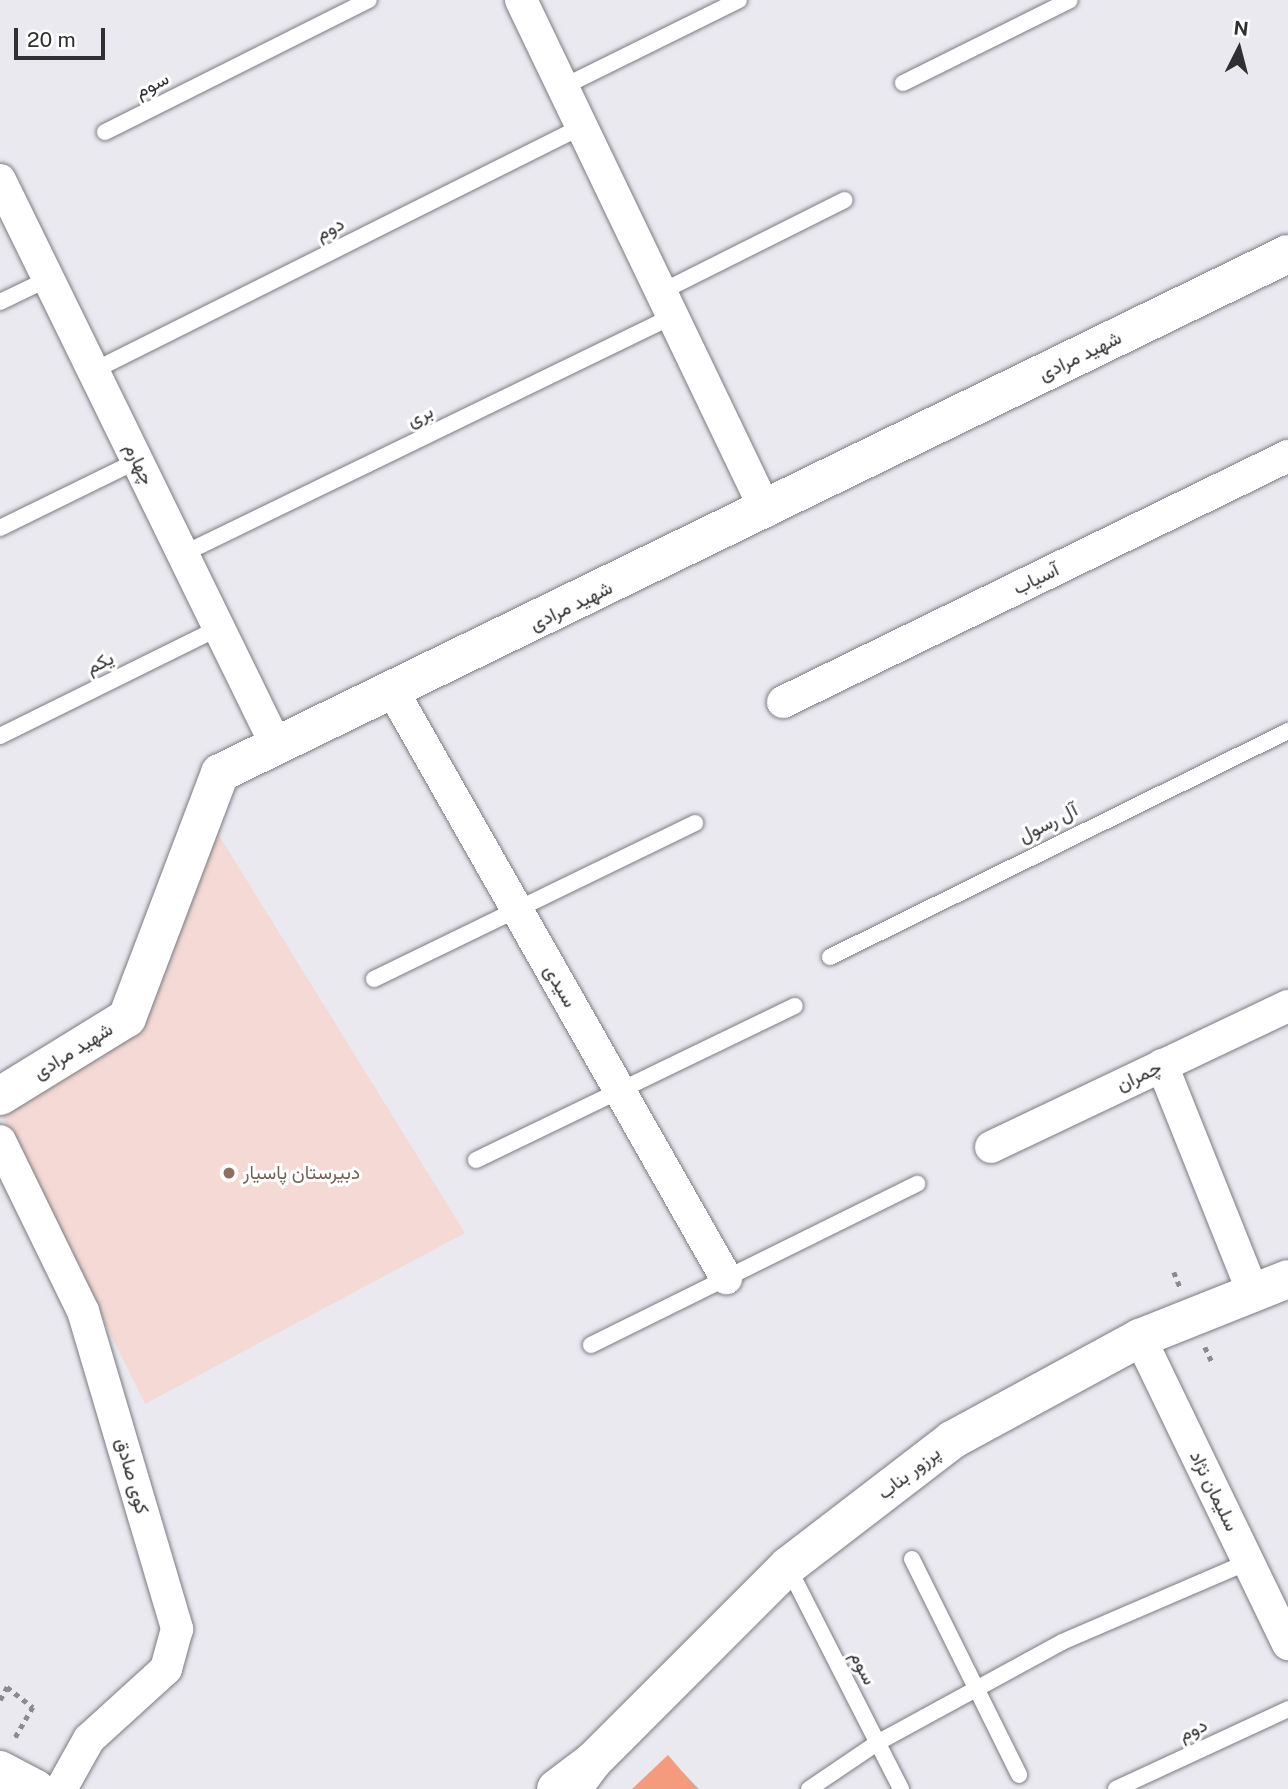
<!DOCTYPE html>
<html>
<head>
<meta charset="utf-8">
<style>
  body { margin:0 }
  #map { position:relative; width:1288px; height:1789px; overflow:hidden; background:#eae9f0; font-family:"Public Sans",Vazirmatn,sans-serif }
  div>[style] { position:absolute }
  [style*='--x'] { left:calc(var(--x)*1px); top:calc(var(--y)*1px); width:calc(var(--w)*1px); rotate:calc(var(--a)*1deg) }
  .education>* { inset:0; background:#f4d9d5 }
  .shadow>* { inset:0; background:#0003 }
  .building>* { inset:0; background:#f39b7c }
  .path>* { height:4.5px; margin-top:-2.25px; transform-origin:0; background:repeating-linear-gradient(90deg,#8b8a8e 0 5px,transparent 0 10px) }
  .roads { filter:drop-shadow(0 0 2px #7c7b81) drop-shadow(0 0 2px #7c7b81) }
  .lane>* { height:16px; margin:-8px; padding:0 8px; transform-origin:8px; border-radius:8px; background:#fff }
  .street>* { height:32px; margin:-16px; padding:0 16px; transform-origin:16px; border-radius:16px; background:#fff }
  .secondary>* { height:38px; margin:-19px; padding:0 19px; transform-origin:19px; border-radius:19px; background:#fff }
  .highway>* { height:38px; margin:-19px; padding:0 19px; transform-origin:19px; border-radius:19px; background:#fff }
  .dots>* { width:19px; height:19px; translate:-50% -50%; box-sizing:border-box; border:4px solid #fff; border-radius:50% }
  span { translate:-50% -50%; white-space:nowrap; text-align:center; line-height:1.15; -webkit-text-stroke:6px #fff; paint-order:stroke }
  .street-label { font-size:19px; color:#303032 }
  .education-label { font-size:19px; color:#785e54 }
  .left { translate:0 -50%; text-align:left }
  .north { position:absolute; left:1204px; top:14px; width:70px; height:70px; -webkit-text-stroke:5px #fff; paint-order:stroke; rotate:6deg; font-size:19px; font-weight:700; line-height:28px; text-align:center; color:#303032 }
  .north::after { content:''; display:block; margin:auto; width:24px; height:32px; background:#303032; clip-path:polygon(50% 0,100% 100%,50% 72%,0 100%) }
  .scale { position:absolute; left:14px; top:28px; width:91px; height:32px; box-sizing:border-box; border:4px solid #303032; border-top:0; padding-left:9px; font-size:21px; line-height:24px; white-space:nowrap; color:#303032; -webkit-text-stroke:5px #fff; paint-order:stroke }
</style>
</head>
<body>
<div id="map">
  <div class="education">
    <i style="clip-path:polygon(215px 829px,465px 1233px,145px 1404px,1px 1113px,140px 1025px)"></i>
  </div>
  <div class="shadow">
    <i style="clip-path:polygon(668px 1757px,699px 1789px,634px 1789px)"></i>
  </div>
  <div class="building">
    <i style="clip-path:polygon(668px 1755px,697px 1789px,632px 1789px)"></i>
  </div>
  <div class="path">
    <i style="--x:1174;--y:1272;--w:16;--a:68"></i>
    <i style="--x:1205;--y:1347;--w:17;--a:65"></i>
    <i style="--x:0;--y:1700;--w:15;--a:-62"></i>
    <i style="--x:7;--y:1687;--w:33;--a:38"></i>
    <i style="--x:33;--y:1707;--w:38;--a:120"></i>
  </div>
  <div class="roads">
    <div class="lane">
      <i style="--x:903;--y:83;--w:186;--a:-26.4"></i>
      <i style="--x:565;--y:86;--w:194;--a:-26.3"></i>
      <i style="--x:105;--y:132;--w:295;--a:-26.6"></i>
      <i style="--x:663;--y:291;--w:203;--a:-26.6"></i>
      <i style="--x:0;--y:302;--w:53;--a:-25.6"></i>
      <i style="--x:93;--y:371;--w:550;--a:-26.57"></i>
      <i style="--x:0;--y:528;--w:153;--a:-26.1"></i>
      <i style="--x:183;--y:554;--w:547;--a:-25.91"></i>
      <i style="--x:0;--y:736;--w:244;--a:-26.3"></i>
      <i style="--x:830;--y:957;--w:511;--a:-26.26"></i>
      <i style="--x:374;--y:979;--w:357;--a:-25.9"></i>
      <i style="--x:476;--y:1160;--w:354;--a:-25.8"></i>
      <i style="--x:591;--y:1345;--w:364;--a:-26.3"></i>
      <i style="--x:912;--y:1559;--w:241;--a:63.6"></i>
      <i style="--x:788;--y:1567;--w:249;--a:63"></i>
      <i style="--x:809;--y:1789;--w:82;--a:-34.1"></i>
      <i style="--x:877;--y:1743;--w:211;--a:-28.6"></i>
      <i style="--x:1062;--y:1642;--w:202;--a:-23.3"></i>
      <i style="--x:1116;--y:1789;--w:190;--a:-24.9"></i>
    </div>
    <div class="street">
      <i style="--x:521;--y:0;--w:567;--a:64.38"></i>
      <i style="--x:0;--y:180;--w:631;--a:63.96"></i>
      <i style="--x:394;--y:693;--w:673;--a:60.42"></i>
      <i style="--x:783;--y:702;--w:562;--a:-25.97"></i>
      <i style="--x:1162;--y:1065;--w:245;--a:68.2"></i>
      <i style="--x:0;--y:1141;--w:189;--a:64"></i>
      <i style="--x:83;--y:1311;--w:332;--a:73.5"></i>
      <i style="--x:177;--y:1629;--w:41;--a:105.4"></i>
      <i style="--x:166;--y:1669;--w:104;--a:137.7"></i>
      <i style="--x:89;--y:1739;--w:57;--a:119.2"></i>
      <i style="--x:991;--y:1147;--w:329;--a:-25.4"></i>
      <i style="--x:1140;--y:1338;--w:340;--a:64.2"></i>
    </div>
    <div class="secondary">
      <i style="--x:0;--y:1096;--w:149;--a:-31.6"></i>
      <i style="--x:127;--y:1018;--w:262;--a:-69.2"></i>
      <i style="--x:220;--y:773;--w:1187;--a:-25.92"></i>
      <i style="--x:593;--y:1761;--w:276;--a:-45"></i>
      <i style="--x:788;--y:1566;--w:207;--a:-37.5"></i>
      <i style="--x:952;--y:1440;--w:214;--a:-28.5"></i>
      <i style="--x:1140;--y:1338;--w:159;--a:-21.7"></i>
      <i style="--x:556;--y:1789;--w:46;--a:-37.1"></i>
      <i style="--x:593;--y:1761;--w:35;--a:127"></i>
    </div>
    <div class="highway">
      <i style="--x:0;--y:1770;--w:41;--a:27.8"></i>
    </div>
  </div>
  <div class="dots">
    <i style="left:229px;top:1173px;background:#8d6e63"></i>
  </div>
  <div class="street-label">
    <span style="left:152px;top:85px;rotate:-27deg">سوم</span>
    <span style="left:330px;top:229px;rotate:-27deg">دوم</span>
    <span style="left:1080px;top:356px;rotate:-26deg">شهید مرادی</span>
    <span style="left:420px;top:416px;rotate:-26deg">بری</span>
    <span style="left:139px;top:464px;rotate:64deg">چهارم</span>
    <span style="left:1036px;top:579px;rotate:-26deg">آسیاب</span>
    <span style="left:571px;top:606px;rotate:-26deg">شهید مرادی</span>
    <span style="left:100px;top:663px;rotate:-26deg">یکم</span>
    <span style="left:1048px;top:823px;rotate:-27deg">آل رسول</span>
    <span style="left:560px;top:986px;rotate:60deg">سیدی</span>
    <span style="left:73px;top:1051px;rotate:-32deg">شهید مرادی</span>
    <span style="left:1139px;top:1076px;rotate:-25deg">چمران</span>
    <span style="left:909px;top:1473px;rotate:-38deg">پرزور بناب</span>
    <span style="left:132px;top:1476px;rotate:74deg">کوی صادق</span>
    <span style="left:1214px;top:1491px;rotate:64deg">سلیمان نژاد</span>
    <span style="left:863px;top:1668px;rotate:63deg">سوم</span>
    <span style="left:1193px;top:1730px;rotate:-25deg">دوم</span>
  </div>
  <div class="education-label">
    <span class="left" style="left:243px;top:1173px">دبیرستان پاسیار</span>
  </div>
  <div class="north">N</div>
  <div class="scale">20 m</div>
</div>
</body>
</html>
